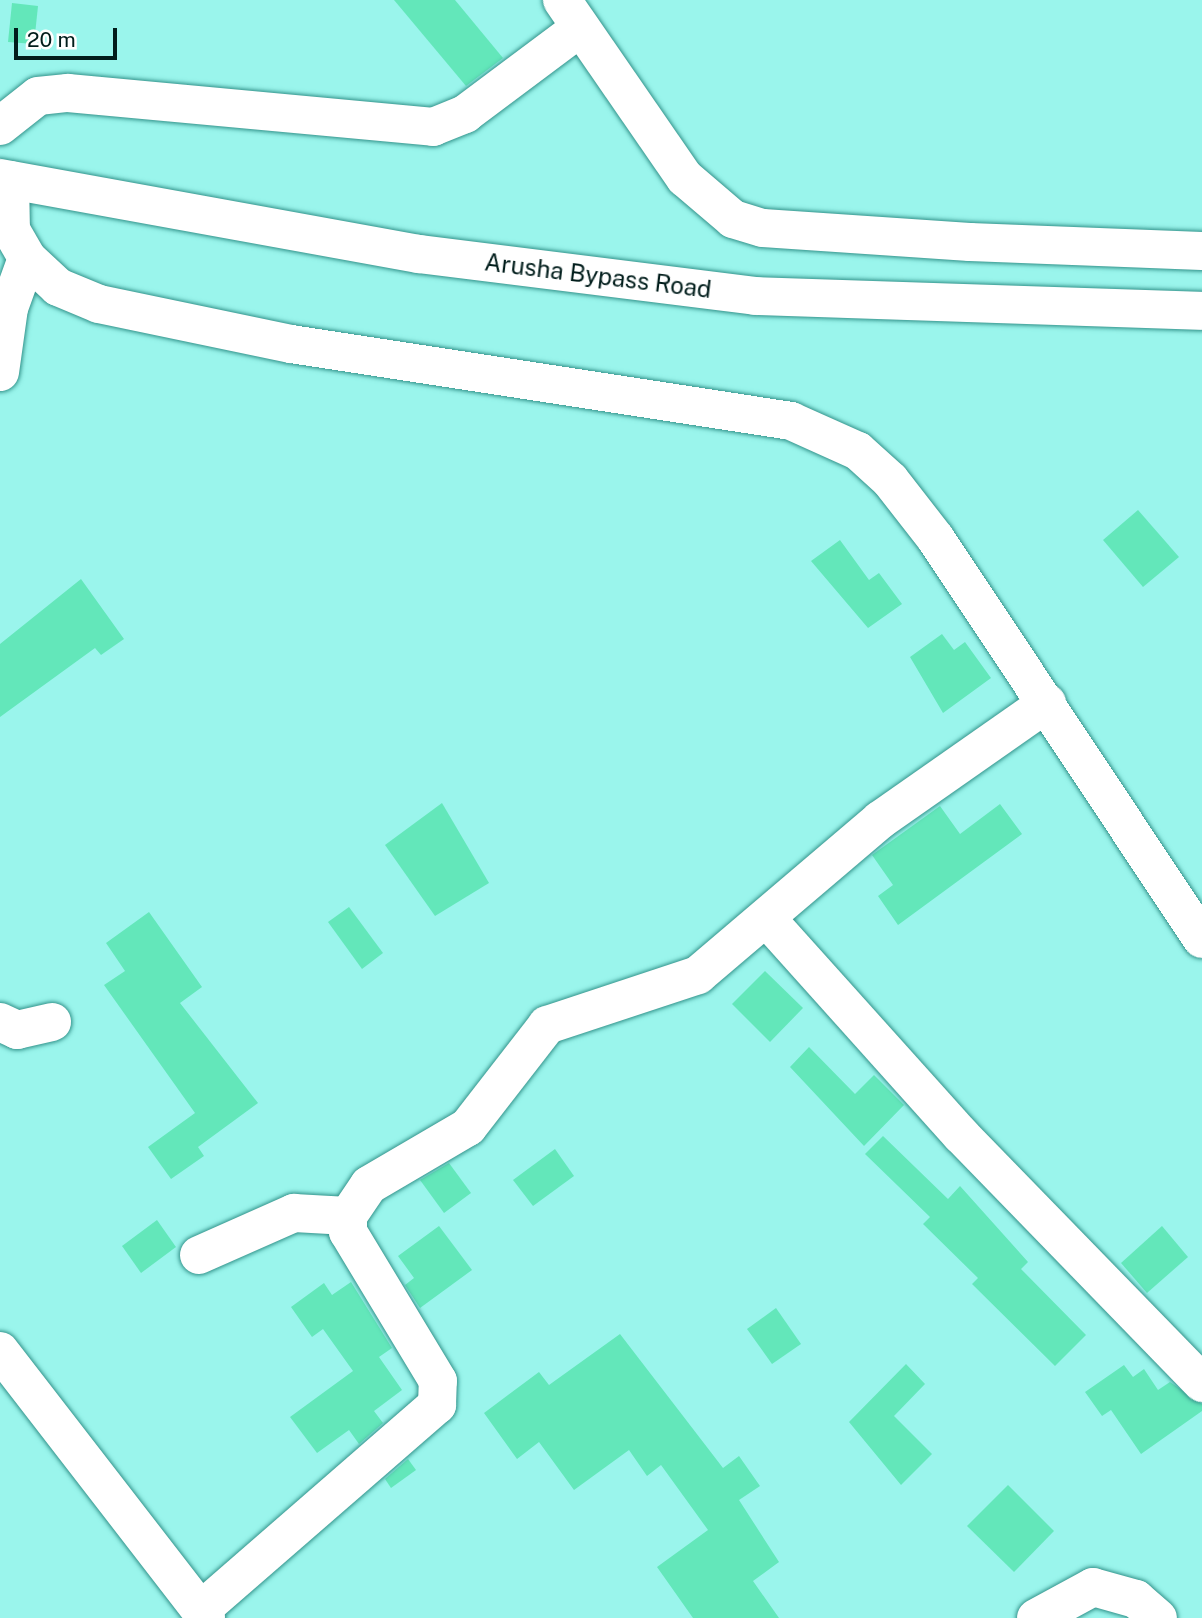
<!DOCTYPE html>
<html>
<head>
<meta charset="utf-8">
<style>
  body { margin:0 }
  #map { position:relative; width:1202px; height:1618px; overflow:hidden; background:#9af5ec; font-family:"Public Sans",sans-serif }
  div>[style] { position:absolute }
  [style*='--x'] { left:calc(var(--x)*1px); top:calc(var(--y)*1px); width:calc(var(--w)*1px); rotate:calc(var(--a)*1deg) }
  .building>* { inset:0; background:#63e7ba }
  .roads { filter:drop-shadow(0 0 2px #33938b) drop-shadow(0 0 2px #33938b) }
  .minor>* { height:38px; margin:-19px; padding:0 19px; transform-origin:19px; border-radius:19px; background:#fff }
  .major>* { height:38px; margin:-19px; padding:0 19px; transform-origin:19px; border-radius:19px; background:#fff }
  span { translate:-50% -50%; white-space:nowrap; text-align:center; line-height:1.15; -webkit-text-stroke:7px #fff; paint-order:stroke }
  .street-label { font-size:24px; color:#011d1b }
  .scale { position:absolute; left:14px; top:28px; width:103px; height:32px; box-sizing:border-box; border:4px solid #011d1b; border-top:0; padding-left:9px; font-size:21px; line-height:24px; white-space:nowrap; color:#011d1b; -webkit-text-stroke:5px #fff; paint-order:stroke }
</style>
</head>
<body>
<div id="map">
  <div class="building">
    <i style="clip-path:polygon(394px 0,455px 0,503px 58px,466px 86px)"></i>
    <i style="clip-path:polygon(12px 3px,38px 6px,34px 44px,8px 42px)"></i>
    <i style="clip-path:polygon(1138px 510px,1179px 557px,1143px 587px,1103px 540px)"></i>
    <i style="clip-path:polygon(840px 540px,869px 580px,879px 573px,902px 604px,868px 628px,811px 561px)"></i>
    <i style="clip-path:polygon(81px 579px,124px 639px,101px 655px,95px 648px,0 717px,0 644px)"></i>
    <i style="clip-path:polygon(942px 634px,954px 650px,965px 642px,991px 678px,943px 713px,910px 657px)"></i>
    <i style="clip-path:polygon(442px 803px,489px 883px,435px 916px,385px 845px)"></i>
    <i style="clip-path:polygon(1000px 804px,1022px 834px,898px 925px,878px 896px,893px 885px,872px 855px,940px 806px,960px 834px)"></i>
    <i style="clip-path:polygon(349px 907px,383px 953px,362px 969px,328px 922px)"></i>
    <i style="clip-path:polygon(149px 912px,202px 987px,180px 1003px,258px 1103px,198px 1147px,204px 1156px,171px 1179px,148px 1147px,195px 1113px,104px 985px,125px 971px,106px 943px)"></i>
    <i style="clip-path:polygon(765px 971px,803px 1008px,770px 1042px,732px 1004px)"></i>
    <i style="clip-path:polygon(809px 1047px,855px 1094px,874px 1075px,904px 1105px,864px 1146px,790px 1067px)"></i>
    <i style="clip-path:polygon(883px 1136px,948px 1199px,960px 1186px,1028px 1262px,1021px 1269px,1086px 1335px,1055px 1366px,972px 1284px,978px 1278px,923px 1224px,930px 1217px,865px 1154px)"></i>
    <i style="clip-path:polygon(555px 1149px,574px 1176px,533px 1206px,513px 1180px)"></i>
    <i style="clip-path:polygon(449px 1163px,471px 1193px,444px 1213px,420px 1180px)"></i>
    <i style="clip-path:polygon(157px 1220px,176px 1247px,141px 1273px,122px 1246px)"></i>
    <i style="clip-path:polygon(439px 1226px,472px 1270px,420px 1308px,405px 1285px,414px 1278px,398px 1256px)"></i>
    <i style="clip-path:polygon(1162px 1226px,1188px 1257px,1147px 1293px,1121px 1263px)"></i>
    <i style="clip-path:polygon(351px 1282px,392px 1348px,379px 1357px,402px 1390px,374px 1411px,383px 1423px,359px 1444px,349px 1430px,317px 1453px,290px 1417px,353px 1371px,323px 1329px,312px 1337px,291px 1307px,324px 1283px,332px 1295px)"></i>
    <i style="clip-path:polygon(776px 1308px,801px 1344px,772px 1364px,747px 1329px)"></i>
    <i style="clip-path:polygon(620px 1334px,723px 1468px,739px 1456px,760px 1486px,739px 1500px,779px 1562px,753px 1581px,779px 1618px,693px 1618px,657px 1567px,708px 1530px,661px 1465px,647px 1476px,629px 1450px,574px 1490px,539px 1442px,517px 1459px,484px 1413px,539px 1372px,549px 1385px)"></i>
    <i style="clip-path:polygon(906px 1364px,925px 1384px,894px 1416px,932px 1454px,901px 1485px,849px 1422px)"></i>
    <i style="clip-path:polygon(1124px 1365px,1133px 1377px,1144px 1369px,1158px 1390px,1170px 1382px,1202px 1404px,1202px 1411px,1141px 1454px,1111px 1410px,1102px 1416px,1085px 1392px)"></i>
    <i style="clip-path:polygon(408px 1459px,416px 1470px,391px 1488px,385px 1479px)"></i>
    <i style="clip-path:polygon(1008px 1485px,1054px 1531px,1014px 1572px,967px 1526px)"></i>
  </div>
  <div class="roads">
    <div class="minor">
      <i style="--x:562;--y:0;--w:216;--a:55.4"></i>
      <i style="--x:685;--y:178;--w:63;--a:40.5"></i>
      <i style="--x:733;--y:219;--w:31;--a:17"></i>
      <i style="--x:763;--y:228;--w:207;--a:3.9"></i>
      <i style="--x:970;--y:242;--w:232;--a:2.2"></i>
      <i style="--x:0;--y:126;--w:48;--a:-38.3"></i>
      <i style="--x:38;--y:96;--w:30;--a:-6"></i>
      <i style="--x:68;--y:93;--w:367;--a:5.3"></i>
      <i style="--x:433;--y:127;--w:35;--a:-22"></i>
      <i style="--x:465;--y:114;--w:144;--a:-36.8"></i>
      <i style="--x:10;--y:180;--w:50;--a:88.9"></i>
      <i style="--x:11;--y:230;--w:32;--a:60"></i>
      <i style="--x:27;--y:258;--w:42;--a:43.1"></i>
      <i style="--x:58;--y:287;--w:44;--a:22.5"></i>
      <i style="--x:99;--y:304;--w:196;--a:11.8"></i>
      <i style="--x:291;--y:344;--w:506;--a:8.75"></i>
      <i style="--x:791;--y:421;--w:73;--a:24.1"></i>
      <i style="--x:858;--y:451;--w:43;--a:42.2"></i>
      <i style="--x:890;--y:480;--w:75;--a:52.1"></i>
      <i style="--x:936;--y:539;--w:480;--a:56.4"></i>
      <i style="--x:0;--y:372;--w:65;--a:-82"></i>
      <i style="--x:9;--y:308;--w:53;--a:-70.2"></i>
      <i style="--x:768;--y:920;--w:289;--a:48.1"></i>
      <i style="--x:961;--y:1135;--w:346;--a:45.8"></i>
      <i style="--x:0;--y:1022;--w:19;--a:25"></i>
      <i style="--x:17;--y:1030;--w:36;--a:-13"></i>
      <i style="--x:199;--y:1255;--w:104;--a:-23.9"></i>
      <i style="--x:294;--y:1213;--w:54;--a:3.2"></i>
      <i style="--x:0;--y:1351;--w:337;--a:52.3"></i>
      <i style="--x:201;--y:1610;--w:313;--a:-41"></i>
      <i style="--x:437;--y:1405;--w:24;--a:-88"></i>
      <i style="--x:438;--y:1381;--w:174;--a:-121.1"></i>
      <i style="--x:348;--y:1232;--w:16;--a:-90"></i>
      <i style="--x:348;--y:1216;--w:37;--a:-56"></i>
      <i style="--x:369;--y:1185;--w:115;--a:-30.4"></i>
      <i style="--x:468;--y:1127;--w:129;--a:-52.2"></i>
      <i style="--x:547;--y:1025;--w:159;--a:-18.3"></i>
      <i style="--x:698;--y:975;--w:239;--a:-40.4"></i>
      <i style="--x:880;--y:820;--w:204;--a:-35"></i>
      <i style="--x:1036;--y:1618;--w:65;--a:-28.5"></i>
      <i style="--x:1093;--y:1587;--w:45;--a:15.6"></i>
      <i style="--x:1136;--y:1599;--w:29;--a:41"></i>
    </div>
    <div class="major">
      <i style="--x:0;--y:178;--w:426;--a:10.3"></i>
      <i style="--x:419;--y:254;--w:339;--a:7.1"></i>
      <i style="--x:755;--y:296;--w:447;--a:1.9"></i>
    </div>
  </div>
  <div class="street-label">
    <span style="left:598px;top:276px;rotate:7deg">Arusha Bypass Road</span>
  </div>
  <div class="scale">20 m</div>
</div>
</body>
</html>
